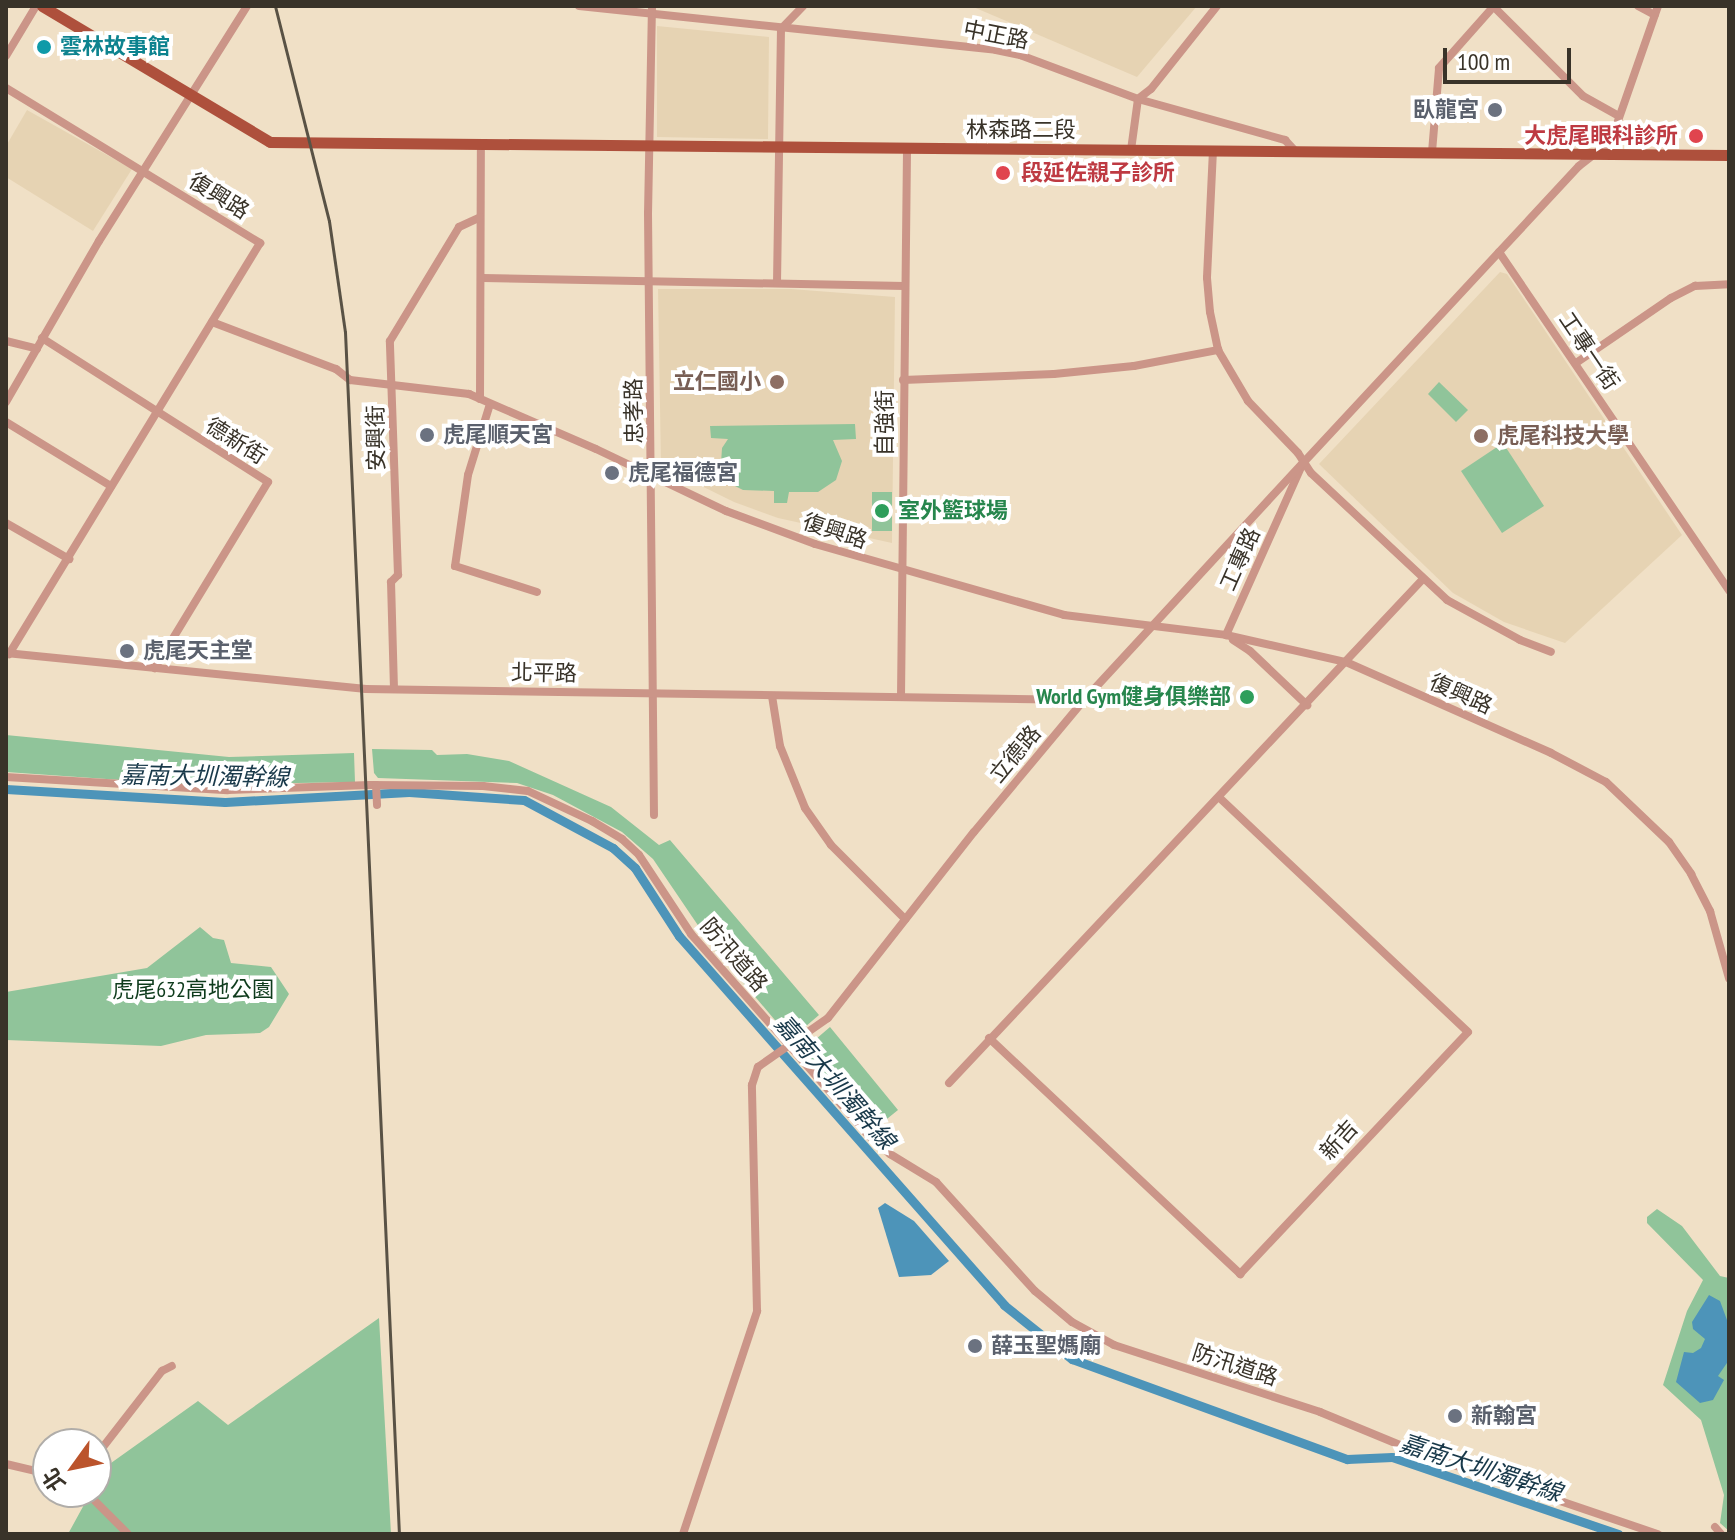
<!DOCTYPE html>
<html>
<head>
<meta charset="utf-8">
<style>
  body { margin:0 }
  #map { position:relative; width:1735px; height:1540px; overflow:hidden; background:#f0e0c6; font-family:"PT Sans Narrow","Noto Sans TC",sans-serif }
  div>[style] { position:absolute }
  [style*='--x'] { left:calc(var(--x)*1px); top:calc(var(--y)*1px); width:calc(var(--w)*1px); rotate:calc(var(--a)*1deg) }
  .built>* { inset:0; background:#e6d3b3 }
  .green>* { inset:0; background:#90c49a }
  .water>* { inset:0; background:#4d94b9 }
  .canal>* { height:9px; margin:-4.5px; padding:0 4.5px; transform-origin:4.5px; border-radius:4.5px; background:#4d94b9 }
  .minor>* { height:8px; margin:-4px; padding:0 4px; transform-origin:4px; border-radius:4px; background:#cb9588 }
  .major>* { height:11px; margin:-5.5px; padding:0 5.5px; transform-origin:5.5px; border-radius:5.5px; background:#ae503c }
  .rail>* { height:3px; margin:-1.5px; padding:0 1.5px; transform-origin:1.5px; border-radius:1.5px; background:#595245 }
  .dots>* { width:22px; height:22px; translate:-50% -50%; box-sizing:border-box; border:4px solid #fff; border-radius:50% }
  span { translate:-50% -50%; white-space:nowrap; text-align:center; line-height:1.15; -webkit-text-stroke:8px #fff; paint-order:stroke }
  .street-label { font-size:22px; color:#393329 }
  .culture-label { font-size:22px; color:#0d838f; font-weight:700 }
  .left { translate:0 -50%; text-align:left }
  .worship-label { font-size:22px; color:#5b616d; font-weight:700 }
  .right { translate:-100% -50%; text-align:right }
  .health-label { font-size:22px; color:#be3a42; font-weight:700 }
  .education-label { font-size:22px; color:#785e54; font-weight:700 }
  .leisure-label { font-size:22px; color:#27864d; font-weight:700 }
  .park-label { font-size:22px; color:#0e3b1c }
  .water-label { font-size:24px; color:#19394a; font-style:italic }
  .frame { position:absolute; inset:0; border:8px solid #393329; pointer-events:none }
  .north { position:absolute; left:32px; top:1428px; width:80px; height:80px; box-sizing:border-box; background:#fff; border:2px solid #b0ada9; border-radius:50%; rotate:237deg; font-size:22px; font-weight:700; line-height:32px; text-align:center; color:#393329 }
  .north::after { content:''; display:block; margin:auto; width:28px; height:36px; background:#bb542c; clip-path:polygon(50% 0,100% 100%,50% 72%,0 100%) }
  .scale { position:absolute; left:1443px; top:48px; width:128px; height:36px; box-sizing:border-box; border:4px solid #393329; border-top:0; padding-left:10px; font-size:24px; line-height:28px; white-space:nowrap; color:#393329; -webkit-text-stroke:6px #fff; paint-order:stroke }
</style>
</head>
<body>
<div id="map">
  <div class="built">
    <i style="clip-path:polygon(971px 6px,1197px 6px,1137px 77px)"></i>
    <i style="clip-path:polygon(657px 26px,769px 37px,768px 139px,657px 137px)"></i>
    <i style="clip-path:polygon(27px 110px,132px 169px,93px 231px,6px 177px,6px 146px)"></i>
    <i style="clip-path:polygon(1500px 272px,1507px 274px,1682px 535px,1565px 643px,1504px 622px,1453px 593px,1319px 464px)"></i>
    <i style="clip-path:polygon(658px 289px,791px 289px,895px 297px,892px 543px,778px 518px,734px 502px,661px 466px)"></i>
  </div>
  <div class="green">
    <i style="clip-path:polygon(1439px 382px,1468px 410px,1456px 422px,1428px 394px)"></i>
    <i style="clip-path:polygon(855px 424px,856px 439px,833px 440px,842px 461px,836px 480px,818px 492px,789px 492px,787px 503px,774px 503px,774px 491px,743px 490px,733px 485px,721px 463px,722px 448px,728px 439px,711px 438px,710px 426px)"></i>
    <i style="clip-path:polygon(1503px 443px,1544px 506px,1502px 533px,1461px 471px)"></i>
    <i style="clip-path:polygon(872px 492px,892px 492px,892px 531px,872px 531px)"></i>
    <i style="clip-path:polygon(6px 735px,229px 757px,354px 753px,355px 782px,193px 785px,6px 772px)"></i>
    <i style="clip-path:polygon(372px 749px,432px 750px,437px 755px,467px 754px,509px 761px,611px 807px,659px 845px,670px 840px,819px 1015px,791px 1039px,712px 946px,653px 859px,622px 832px,553px 795px,517px 783px,378px 778px,374px 773px)"></i>
    <i style="clip-path:polygon(200px 927px,213px 938px,224px 940px,231px 963px,271px 967px,289px 994px,269px 1027px,260px 1033px,206px 1035px,161px 1046px,6px 1040px,6px 992px,147px 968px)"></i>
    <i style="clip-path:polygon(830px 1027px,898px 1110px,872px 1131px,879px 1123px,851px 1091px,841px 1096px,802px 1051px)"></i>
    <i style="clip-path:polygon(1657px 1209px,1682px 1226px,1720px 1276px,1729px 1278px,1729px 1531px,1720px 1523px,1724px 1495px,1701px 1420px,1663px 1385px,1687px 1311px,1703px 1280px,1647px 1223px,1647px 1217px)"></i>
    <i style="clip-path:polygon(379px 1318px,391px 1534px,68px 1534px,91px 1492px,96px 1492px,96px 1482px,104px 1468px,198px 1401px,228px 1425px)"></i>
  </div>
  <div class="water">
    <i style="clip-path:polygon(885px 1203px,914px 1221px,949px 1261px,931px 1275px,899px 1277px,878px 1208px)"></i>
    <i style="clip-path:polygon(1709px 1295px,1720px 1301px,1727px 1320px,1729px 1360px,1718px 1376px,1724px 1380px,1713px 1400px,1700px 1403px,1676px 1382px,1684px 1352px,1693px 1353px,1701px 1348px,1705px 1339px,1693px 1329px,1692px 1322px)"></i>
  </div>
  <div class="canal">
    <i style="--x:6;--y:789;--w:219;--a:3.4"></i>
    <i style="--x:225;--y:802;--w:184;--a:-3.1"></i>
    <i style="--x:409;--y:792;--w:115;--a:4"></i>
    <i style="--x:524;--y:800;--w:101;--a:28.3"></i>
    <i style="--x:613;--y:848;--w:30;--a:42"></i>
    <i style="--x:635;--y:868;--w:81;--a:57.1"></i>
    <i style="--x:679;--y:936;--w:492;--a:48.6"></i>
    <i style="--x:1004;--y:1305;--w:87;--a:38.5"></i>
    <i style="--x:1072;--y:1359;--w:293;--a:20"></i>
    <i style="--x:1347;--y:1459;--w:45;--a:-2.5"></i>
    <i style="--x:1392;--y:1457;--w:239;--a:18.8"></i>
  </div>
  <div class="minor">
    <i style="--x:579;--y:6;--w:419;--a:6"></i>
    <i style="--x:996;--y:50;--w:25;--a:12"></i>
    <i style="--x:1020;--y:55;--w:126;--a:20.4"></i>
    <i style="--x:1138;--y:99;--w:153;--a:15.6"></i>
    <i style="--x:1285;--y:140;--w:16;--a:47"></i>
    <i style="--x:652;--y:6;--w:207;--a:91.1"></i>
    <i style="--x:648;--y:213;--w:602;--a:89.43"></i>
    <i style="--x:1638;--y:6;--w:19;--a:28"></i>
    <i style="--x:1494;--y:7;--w:126;--a:45"></i>
    <i style="--x:1583;--y:96;--w:41;--a:29.1"></i>
    <i style="--x:6;--y:56;--w:58;--a:-59"></i>
    <i style="--x:6;--y:88;--w:298;--a:31.4"></i>
    <i style="--x:260;--y:243;--w:482;--a:121.4"></i>
    <i style="--x:1131;--y:150;--w:51;--a:-82.2"></i>
    <i style="--x:1138;--y:99;--w:16;--a:-38"></i>
    <i style="--x:1151;--y:89;--w:106;--a:-51.5"></i>
    <i style="--x:1213;--y:150;--w:128;--a:92.7"></i>
    <i style="--x:1207;--y:278;--w:34;--a:85"></i>
    <i style="--x:1210;--y:312;--w:39;--a:78"></i>
    <i style="--x:1218;--y:350;--w:59;--a:59.5"></i>
    <i style="--x:1248;--y:401;--w:72;--a:46.1"></i>
    <i style="--x:1298;--y:453;--w:24;--a:57"></i>
    <i style="--x:1311;--y:473;--w:186;--a:43"></i>
    <i style="--x:1447;--y:600;--w:83;--a:28.7"></i>
    <i style="--x:1520;--y:640;--w:33;--a:21"></i>
    <i style="--x:1432;--y:152;--w:84;--a:-85.2"></i>
    <i style="--x:1439;--y:68;--w:83;--a:-48.4"></i>
    <i style="--x:1499;--y:252;--w:410;--a:55.8"></i>
    <i style="--x:483;--y:278;--w:422;--a:1.1"></i>
    <i style="--x:777;--y:283;--w:254;--a:-89.1"></i>
    <i style="--x:781;--y:29;--w:32;--a:-46"></i>
    <i style="--x:212;--y:322;--w:133;--a:20.8"></i>
    <i style="--x:336;--y:369;--w:18;--a:38"></i>
    <i style="--x:350;--y:380;--w:120;--a:6.7"></i>
    <i style="--x:469;--y:394;--w:138;--a:23.4"></i>
    <i style="--x:596;--y:449;--w:144;--a:25.5"></i>
    <i style="--x:726;--y:511;--w:95;--a:20.3"></i>
    <i style="--x:815;--y:544;--w:259;--a:15.9"></i>
    <i style="--x:1064;--y:615;--w:163;--a:7"></i>
    <i style="--x:1226;--y:635;--w:123;--a:12.7"></i>
    <i style="--x:1346;--y:662;--w:224;--a:23.9"></i>
    <i style="--x:1551;--y:753;--w:62;--a:27.8"></i>
    <i style="--x:1606;--y:782;--w:87;--a:43.6"></i>
    <i style="--x:1669;--y:842;--w:39;--a:55"></i>
    <i style="--x:1691;--y:874;--w:42;--a:62.8"></i>
    <i style="--x:1710;--y:911;--w:70;--a:74.2"></i>
    <i style="--x:42;--y:338;--w:268;--a:32.5"></i>
    <i style="--x:268;--y:482;--w:218;--a:121.3"></i>
    <i style="--x:6;--y:341;--w:32;--a:14"></i>
    <i style="--x:1576;--y:363;--w:115;--a:-34.4"></i>
    <i style="--x:1671;--y:298;--w:27;--a:-27"></i>
    <i style="--x:1695;--y:286;--w:34;--a:-3"></i>
    <i style="--x:903;--y:380;--w:151;--a:-2.3"></i>
    <i style="--x:1054;--y:374;--w:80;--a:-5.7"></i>
    <i style="--x:1134;--y:366;--w:86;--a:-10.8"></i>
    <i style="--x:480;--y:399;--w:254;--a:-89.8"></i>
    <i style="--x:6;--y:402;--w:186;--a:-60"></i>
    <i style="--x:99;--y:241;--w:278;--a:-57.8"></i>
    <i style="--x:490;--y:404;--w:74;--a:107.2"></i>
    <i style="--x:468;--y:475;--w:92;--a:98.1"></i>
    <i style="--x:455;--y:566;--w:86;--a:17.6"></i>
    <i style="--x:6;--y:422;--w:123;--a:31.4"></i>
    <i style="--x:6;--y:523;--w:73;--a:29.7"></i>
    <i style="--x:1226;--y:635;--w:188;--a:-65.9"></i>
    <i style="--x:1303;--y:463;--w:405;--a:-47.1"></i>
    <i style="--x:1579;--y:166;--w:41;--a:-38"></i>
    <i style="--x:1611;--y:141;--w:143;--a:-70.8"></i>
    <i style="--x:1233;--y:640;--w:20;--a:33"></i>
    <i style="--x:1250;--y:651;--w:79;--a:43.5"></i>
    <i style="--x:6;--y:653;--w:362;--a:5.7"></i>
    <i style="--x:366;--y:689;--w:718;--a:0.88"></i>
    <i style="--x:394;--y:689;--w:107;--a:-91.6"></i>
    <i style="--x:391;--y:582;--w:10;--a:-45"></i>
    <i style="--x:398;--y:575;--w:234;--a:-92"></i>
    <i style="--x:390;--y:341;--w:133;--a:-58.8"></i>
    <i style="--x:459;--y:227;--w:23;--a:-25"></i>
    <i style="--x:772;--y:696;--w:51;--a:80.9"></i>
    <i style="--x:780;--y:746;--w:67;--a:68"></i>
    <i style="--x:805;--y:808;--w:45;--a:54.9"></i>
    <i style="--x:831;--y:845;--w:105;--a:45"></i>
    <i style="--x:901;--y:697;--w:548;--a:-89.37"></i>
    <i style="--x:6;--y:777;--w:222;--a:3.4"></i>
    <i style="--x:228;--y:790;--w:142;--a:-2"></i>
    <i style="--x:370;--y:785;--w:113;--a:0.5"></i>
    <i style="--x:483;--y:786;--w:45;--a:6.3"></i>
    <i style="--x:528;--y:791;--w:71;--a:25.1"></i>
    <i style="--x:592;--y:821;--w:35;--a:31"></i>
    <i style="--x:622;--y:839;--w:23;--a:43"></i>
    <i style="--x:639;--y:855;--w:95;--a:56.6"></i>
    <i style="--x:691;--y:934;--w:268;--a:48.6"></i>
    <i style="--x:868;--y:1135;--w:29;--a:41"></i>
    <i style="--x:890;--y:1154;--w:54;--a:31.3"></i>
    <i style="--x:936;--y:1182;--w:147;--a:47.8"></i>
    <i style="--x:1035;--y:1291;--w:48;--a:40"></i>
    <i style="--x:1072;--y:1322;--w:48;--a:28.7"></i>
    <i style="--x:1114;--y:1345;--w:217;--a:18"></i>
    <i style="--x:1320;--y:1412;--w:116;--a:22.4"></i>
    <i style="--x:1427;--y:1456;--w:244;--a:18.7"></i>
    <i style="--x:376;--y:785;--w:20;--a:87"></i>
    <i style="--x:989;--y:1038;--w:345;--a:43.2"></i>
    <i style="--x:1240;--y:1274;--w:332;--a:-46.7"></i>
    <i style="--x:1468;--y:1032;--w:342;--a:-136.7"></i>
    <i style="--x:949;--y:1083;--w:692;--a:-46.76"></i>
    <i style="--x:96;--y:1456;--w:108;--a:-52.2"></i>
    <i style="--x:162;--y:1371;--w:11;--a:-27"></i>
    <i style="--x:6;--y:1464;--w:43;--a:13.4"></i>
    <i style="--x:86;--y:1492;--w:59;--a:45"></i>
    <i style="--x:1715;--y:1527;--w:9;--a:49"></i>
    <i style="--x:683;--y:1534;--w:235;--a:-71.6"></i>
    <i style="--x:757;--y:1311;--w:226;--a:-91.3"></i>
    <i style="--x:752;--y:1085;--w:19;--a:-72"></i>
    <i style="--x:758;--y:1067;--w:85;--a:-35"></i>
    <i style="--x:828;--y:1018;--w:236;--a:-51.9"></i>
    <i style="--x:974;--y:832;--w:172;--a:-50.2"></i>
    <i style="--x:1084;--y:700;--w:323;--a:-47.3"></i>
  </div>
  <div class="major">
    <i style="--x:42;--y:6;--w:265;--a:30.8"></i>
    <i style="--x:270;--y:142;--w:1459;--a:0.51"></i>
  </div>
  <div class="rail">
    <i style="--x:275;--y:6;--w:222;--a:75.9"></i>
    <i style="--x:329;--y:221;--w:112;--a:81.8"></i>
    <i style="--x:345;--y:332;--w:1203;--a:87.43"></i>
  </div>
  <div class="dots">
    <i style="left:44px;top:47px;background:#0f9aa8"></i>
    <i style="left:1495px;top:110px;background:#6b7280"></i>
    <i style="left:1696px;top:136px;background:#e0444e"></i>
    <i style="left:1003px;top:173px;background:#e0444e"></i>
    <i style="left:777px;top:382px;background:#8d6e63"></i>
    <i style="left:427px;top:435px;background:#6b7280"></i>
    <i style="left:1481px;top:436px;background:#8d6e63"></i>
    <i style="left:612px;top:473px;background:#6b7280"></i>
    <i style="left:882px;top:511px;background:#2e9e5b"></i>
    <i style="left:127px;top:651px;background:#6b7280"></i>
    <i style="left:1247px;top:697px;background:#2e9e5b"></i>
    <i style="left:975px;top:1346px;background:#6b7280"></i>
    <i style="left:1455px;top:1416px;background:#6b7280"></i>
  </div>
  <div class="street-label">
    <span style="left:996px;top:35px;rotate:11deg">中正路</span>
    <span style="left:1021px;top:130px">林森路二段</span>
    <span style="left:219px;top:196px;rotate:32deg">復興路</span>
    <span style="left:1589px;top:351px;rotate:56deg">工專一街</span>
    <span style="left:634px;top:411px;rotate:-91deg">忠孝路</span>
    <span style="left:885px;top:423px;rotate:-90deg">自強街</span>
    <span style="left:376px;top:438px;rotate:-91deg">安興街</span>
    <span style="left:236px;top:441px;rotate:32deg">德新街</span>
    <span style="left:835px;top:531px;rotate:18deg">復興路</span>
    <span style="left:1240px;top:559px;rotate:-66deg">工專路</span>
    <span style="left:544px;top:673px;rotate:1deg">北平路</span>
    <span style="left:1461px;top:694px;rotate:24deg">復興路</span>
    <span style="left:1015px;top:754px;rotate:-50deg">立德路</span>
    <span style="left:734px;top:955px;rotate:49deg">防汛道路</span>
    <span style="left:1339px;top:1140px;rotate:-48deg">新吉</span>
    <span style="left:1235px;top:1365px;rotate:18deg">防汛道路</span>
  </div>
  <div class="culture-label">
    <span class="left" style="left:60px;top:47px">雲林故事館</span>
  </div>
  <div class="worship-label">
    <span class="right" style="left:1479px;top:110px">臥龍宮</span>
    <span class="left" style="left:443px;top:435px">虎尾順天宮</span>
    <span class="left" style="left:628px;top:473px">虎尾福德宮</span>
    <span class="left" style="left:143px;top:651px">虎尾天主堂</span>
    <span class="left" style="left:991px;top:1346px">薛玉聖媽廟</span>
    <span class="left" style="left:1471px;top:1416px">新翰宮</span>
  </div>
  <div class="health-label">
    <span class="right" style="left:1678px;top:136px">大虎尾眼科診所</span>
    <span class="left" style="left:1021px;top:173px">段延佐親子診所</span>
  </div>
  <div class="education-label">
    <span class="right" style="left:761px;top:382px">立仁國小</span>
    <span class="left" style="left:1497px;top:436px">虎尾科技大學</span>
  </div>
  <div class="leisure-label">
    <span class="left" style="left:898px;top:511px">室外籃球場</span>
    <span class="right" style="left:1231px;top:697px">World Gym健身俱樂部</span>
  </div>
  <div class="park-label">
    <span style="left:193px;top:990px">虎尾632高地公園</span>
  </div>
  <div class="water-label">
    <span style="left:205px;top:776px;rotate:1deg">嘉南大圳濁幹線</span>
    <span style="left:835px;top:1082px;rotate:49deg">嘉南大圳濁幹線</span>
    <span style="left:1481px;top:1468px;rotate:18deg">嘉南大圳濁幹線</span>
  </div>
  <div class="frame"></div>
  <div class="north">北</div>
  <div class="scale">100 m</div>
</div>
</body>
</html>
